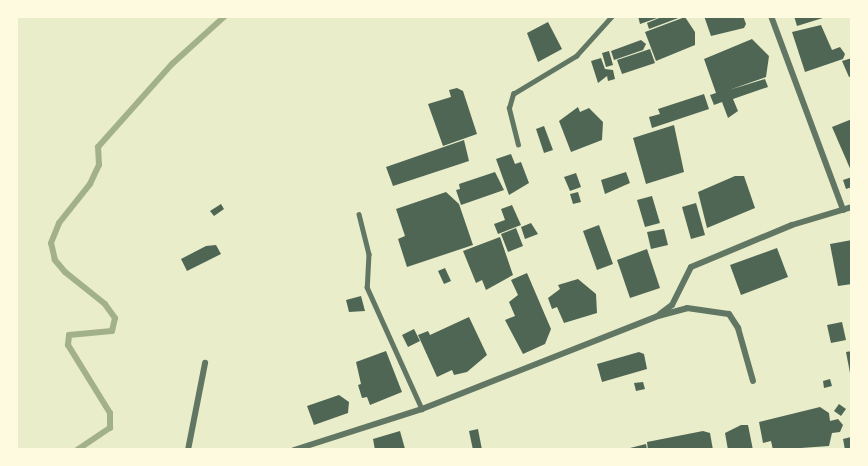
<!DOCTYPE html>
<html>
<head>
<meta charset="utf-8">
<style>
  body { margin:0 }
  #map { position:relative; width:868px; height:466px; overflow:hidden; background:#e9edc9; font-family:Inter,sans-serif }
  div>[style] { position:absolute }
  [style*='--x'] { left:calc(var(--x)*1px); top:calc(var(--y)*1px); width:calc(var(--w)*1px); rotate:calc(var(--a)*1deg) }
  .stream>* { height:6px; margin:-3px; padding:0 3px; transform-origin:3px; border-radius:3px; background:#a3b18a }
  .building>* { inset:0; background:#4f6655 }
  .service>* { height:4.5px; margin:-2.25px; padding:0 2.25px; transform-origin:2.25px; border-radius:2.25px; background:#617663 }
  .minor>* { height:6px; margin:-3px; padding:0 3px; transform-origin:3px; border-radius:3px; background:#617663 }
  span { translate:-50% -50%; white-space:nowrap; text-align:center; line-height:1.15; -webkit-text-stroke:6px #fefae0; paint-order:stroke }
  .frame { position:absolute; inset:0; border:18px solid #fefae0; pointer-events:none }
</style>
</head>
<body>
<div id="map">
  <div class="stream">
    <i style="--x:77;--y:450;--w:40;--a:-34"></i>
    <i style="--x:110;--y:428;--w:15;--a:-90"></i>
    <i style="--x:110;--y:413;--w:80;--a:-121.7"></i>
    <i style="--x:68;--y:345;--w:10;--a:-84"></i>
    <i style="--x:69;--y:335;--w:43;--a:-5.3"></i>
    <i style="--x:112;--y:331;--w:13;--a:-77"></i>
    <i style="--x:115;--y:318;--w:17;--a:-126"></i>
    <i style="--x:105;--y:304;--w:51;--a:-141.3"></i>
    <i style="--x:65;--y:272;--w:16;--a:-130"></i>
    <i style="--x:55;--y:260;--w:17;--a:-103"></i>
    <i style="--x:51;--y:243;--w:22;--a:-68"></i>
    <i style="--x:59;--y:223;--w:50;--a:-51.5"></i>
    <i style="--x:90;--y:184;--w:21;--a:-65"></i>
    <i style="--x:99;--y:165;--w:18;--a:-93"></i>
    <i style="--x:98;--y:147;--w:111;--a:-48.3"></i>
    <i style="--x:172;--y:64;--w:72;--a:-42.2"></i>
  </div>
  <div class="building">
    <i style="clip-path:polygon(638px 16px,660px 16px,660px 17px,640px 24px)"></i>
    <i style="clip-path:polygon(664px 16px,681px 17px,649px 29px,647px 23px)"></i>
    <i style="clip-path:polygon(704px 16px,743px 16px,746px 24px,744px 28px,711px 36px)"></i>
    <i style="clip-path:polygon(794px 16px,826px 16px,826px 17px,797px 26px)"></i>
    <i style="clip-path:polygon(685px 17px,695px 32px,695px 45px,656px 61px,645px 32px)"></i>
    <i style="clip-path:polygon(548px 22px,562px 49px,538px 62px,527px 33px)"></i>
    <i style="clip-path:polygon(821px 25px,832px 50px,840px 47px,845px 54px,843px 59px,805px 72px,792px 32px)"></i>
    <i style="clip-path:polygon(752px 39px,769px 56px,766px 77px,729px 90px,765px 79px,768px 87px,733px 99px,738px 111px,728px 118px,722px 102px,714px 105px,710px 95px,716px 93px,704px 59px)"></i>
    <i style="clip-path:polygon(641px 40px,646px 44px,643px 50px,614px 60px,611px 51px)"></i>
    <i style="clip-path:polygon(650px 49px,655px 63px,622px 74px,617px 60px)"></i>
    <i style="clip-path:polygon(609px 51px,613px 65px,606px 67px,602px 53px)"></i>
    <i style="clip-path:polygon(601px 58px,605px 69px,613px 70px,615px 79px,608px 81px,607px 76px,598px 83px,591px 61px)"></i>
    <i style="clip-path:polygon(852px 58px,852px 76px,849px 77px,842px 61px)"></i>
    <i style="clip-path:polygon(457px 88px,463px 91px,477px 134px,443px 146px,428px 104px,451px 97px,449px 90px)"></i>
    <i style="clip-path:polygon(704px 94px,709px 109px,652px 128px,649px 117px,660px 114px,658px 109px)"></i>
    <i style="clip-path:polygon(578px 107px,580px 112px,589px 108px,603px 122px,602px 140px,571px 152px,559px 121px)"></i>
    <i style="clip-path:polygon(852px 119px,852px 173px,832px 127px)"></i>
    <i style="clip-path:polygon(674px 125px,684px 172px,646px 184px,633px 138px)"></i>
    <i style="clip-path:polygon(544px 126px,553px 150px,544px 153px,536px 129px)"></i>
    <i style="clip-path:polygon(464px 140px,469px 161px,393px 186px,386px 167px)"></i>
    <i style="clip-path:polygon(511px 154px,515px 164px,521px 162px,529px 183px,509px 195px,496px 159px)"></i>
    <i style="clip-path:polygon(495px 172px,504px 190px,461px 205px,456px 190px,460px 189px,459px 184px)"></i>
    <i style="clip-path:polygon(626px 172px,630px 183px,605px 194px,601px 180px)"></i>
    <i style="clip-path:polygon(576px 173px,581px 187px,570px 191px,564px 177px)"></i>
    <i style="clip-path:polygon(735px 176px,744px 176px,755px 208px,707px 228px,698px 192px)"></i>
    <i style="clip-path:polygon(852px 177px,852px 187px,846px 189px,843px 180px)"></i>
    <i style="clip-path:polygon(446px 192px,459px 204px,473px 245px,407px 267px,398px 239px,405px 236px,396px 209px)"></i>
    <i style="clip-path:polygon(578px 192px,581px 202px,573px 204px,570px 194px)"></i>
    <i style="clip-path:polygon(652px 196px,660px 223px,645px 227px,637px 200px)"></i>
    <i style="clip-path:polygon(696px 203px,705px 235px,691px 239px,682px 207px)"></i>
    <i style="clip-path:polygon(221px 204px,224px 209px,214px 216px,210px 211px)"></i>
    <i style="clip-path:polygon(512px 205px,521px 225px,498px 234px,494px 224px,505px 220px,501px 209px)"></i>
    <i style="clip-path:polygon(531px 223px,538px 234px,525px 239px,521px 227px)"></i>
    <i style="clip-path:polygon(599px 225px,613px 264px,597px 270px,583px 231px)"></i>
    <i style="clip-path:polygon(516px 228px,523px 246px,508px 252px,501px 234px)"></i>
    <i style="clip-path:polygon(664px 229px,668px 245px,651px 249px,647px 232px)"></i>
    <i style="clip-path:polygon(500px 237px,513px 275px,486px 290px,482px 280px,476px 283px,463px 251px)"></i>
    <i style="clip-path:polygon(852px 240px,852px 284px,838px 286px,830px 244px)"></i>
    <i style="clip-path:polygon(216px 245px,221px 254px,187px 271px,181px 259px,206px 246px)"></i>
    <i style="clip-path:polygon(777px 248px,788px 277px,741px 295px,730px 265px)"></i>
    <i style="clip-path:polygon(647px 249px,660px 288px,630px 298px,617px 260px)"></i>
    <i style="clip-path:polygon(445px 268px,451px 281px,444px 284px,438px 271px)"></i>
    <i style="clip-path:polygon(527px 273px,551px 329px,545px 344px,523px 354px,505px 320px,515px 316px,509px 302px,518px 295px,511px 280px)"></i>
    <i style="clip-path:polygon(578px 279px,596px 294px,597px 313px,564px 323px,557px 307px,552px 309px,548px 298px,560px 289px,558px 285px)"></i>
    <i style="clip-path:polygon(361px 296px,365px 311px,349px 312px,346px 300px)"></i>
    <i style="clip-path:polygon(469px 317px,487px 355px,467px 372px,454px 375px,452px 370px,437px 377px,418px 335px,428px 331px,430px 335px)"></i>
    <i style="clip-path:polygon(842px 322px,846px 340px,831px 343px,827px 325px)"></i>
    <i style="clip-path:polygon(414px 329px,420px 341px,408px 347px,402px 335px)"></i>
    <i style="clip-path:polygon(386px 351px,402px 392px,370px 405px,367px 397px,362px 398px,358px 385px,361px 384px,356px 362px)"></i>
    <i style="clip-path:polygon(852px 351px,852px 373px,850px 373px,846px 352px)"></i>
    <i style="clip-path:polygon(639px 352px,644px 354px,647px 369px,602px 382px,597px 364px)"></i>
    <i style="clip-path:polygon(830px 379px,832px 386px,824px 388px,823px 381px)"></i>
    <i style="clip-path:polygon(643px 382px,645px 389px,636px 391px,634px 383px)"></i>
    <i style="clip-path:polygon(339px 395px,349px 402px,348px 413px,314px 425px,307px 406px)"></i>
    <i style="clip-path:polygon(839px 404px,846px 409px,841px 416px,834px 411px)"></i>
    <i style="clip-path:polygon(820px 407px,829px 413px,830px 421px,838px 419px,843px 425px,840px 432px,832px 433px,829px 446px,773px 450px,771px 441px,763px 443px,759px 422px)"></i>
    <i style="clip-path:polygon(741px 425px,748px 425px,753px 450px,728px 450px,725px 433px)"></i>
    <i style="clip-path:polygon(478px 429px,482px 450px,473px 450px,469px 431px)"></i>
    <i style="clip-path:polygon(400px 431px,405px 449px,375px 450px,373px 439px)"></i>
    <i style="clip-path:polygon(703px 431px,710px 433px,713px 450px,648px 450px,647px 442px)"></i>
    <i style="clip-path:polygon(851px 437px,852px 450px,845px 450px,843px 439px)"></i>
    <i style="clip-path:polygon(646px 444px,647px 450px,626px 450px,626px 449px)"></i>
  </div>
  <div class="service">
    <i style="--x:518;--y:145;--w:38;--a:-104"></i>
    <i style="--x:509;--y:108;--w:15;--a:-74"></i>
    <i style="--x:513;--y:94;--w:74;--a:-31.1"></i>
    <i style="--x:576;--y:56;--w:54;--a:-48"></i>
    <i style="--x:359;--y:214;--w:41;--a:76"></i>
    <i style="--x:369;--y:254;--w:33;--a:93"></i>
    <i style="--x:367;--y:287;--w:134;--a:65.7"></i>
  </div>
  <div class="minor">
    <i style="--x:771;--y:16;--w:207;--a:69.6"></i>
    <i style="--x:660;--y:314;--w:15;--a:-37"></i>
    <i style="--x:672;--y:305;--w:42;--a:-63.4"></i>
    <i style="--x:691;--y:267;--w:109;--a:-22.6"></i>
    <i style="--x:792;--y:225;--w:63;--a:-16.7"></i>
    <i style="--x:188;--y:450;--w:89;--a:-78.9"></i>
    <i style="--x:294;--y:450;--w:134;--a:-17.8"></i>
    <i style="--x:422;--y:409;--w:254;--a:-21.5"></i>
    <i style="--x:658;--y:316;--w:30;--a:-15"></i>
    <i style="--x:687;--y:308;--w:42;--a:8.1"></i>
    <i style="--x:729;--y:314;--w:17;--a:57"></i>
    <i style="--x:738;--y:328;--w:55;--a:74.2"></i>
  </div>
  <div class="frame"></div>
</div>
</body>
</html>
